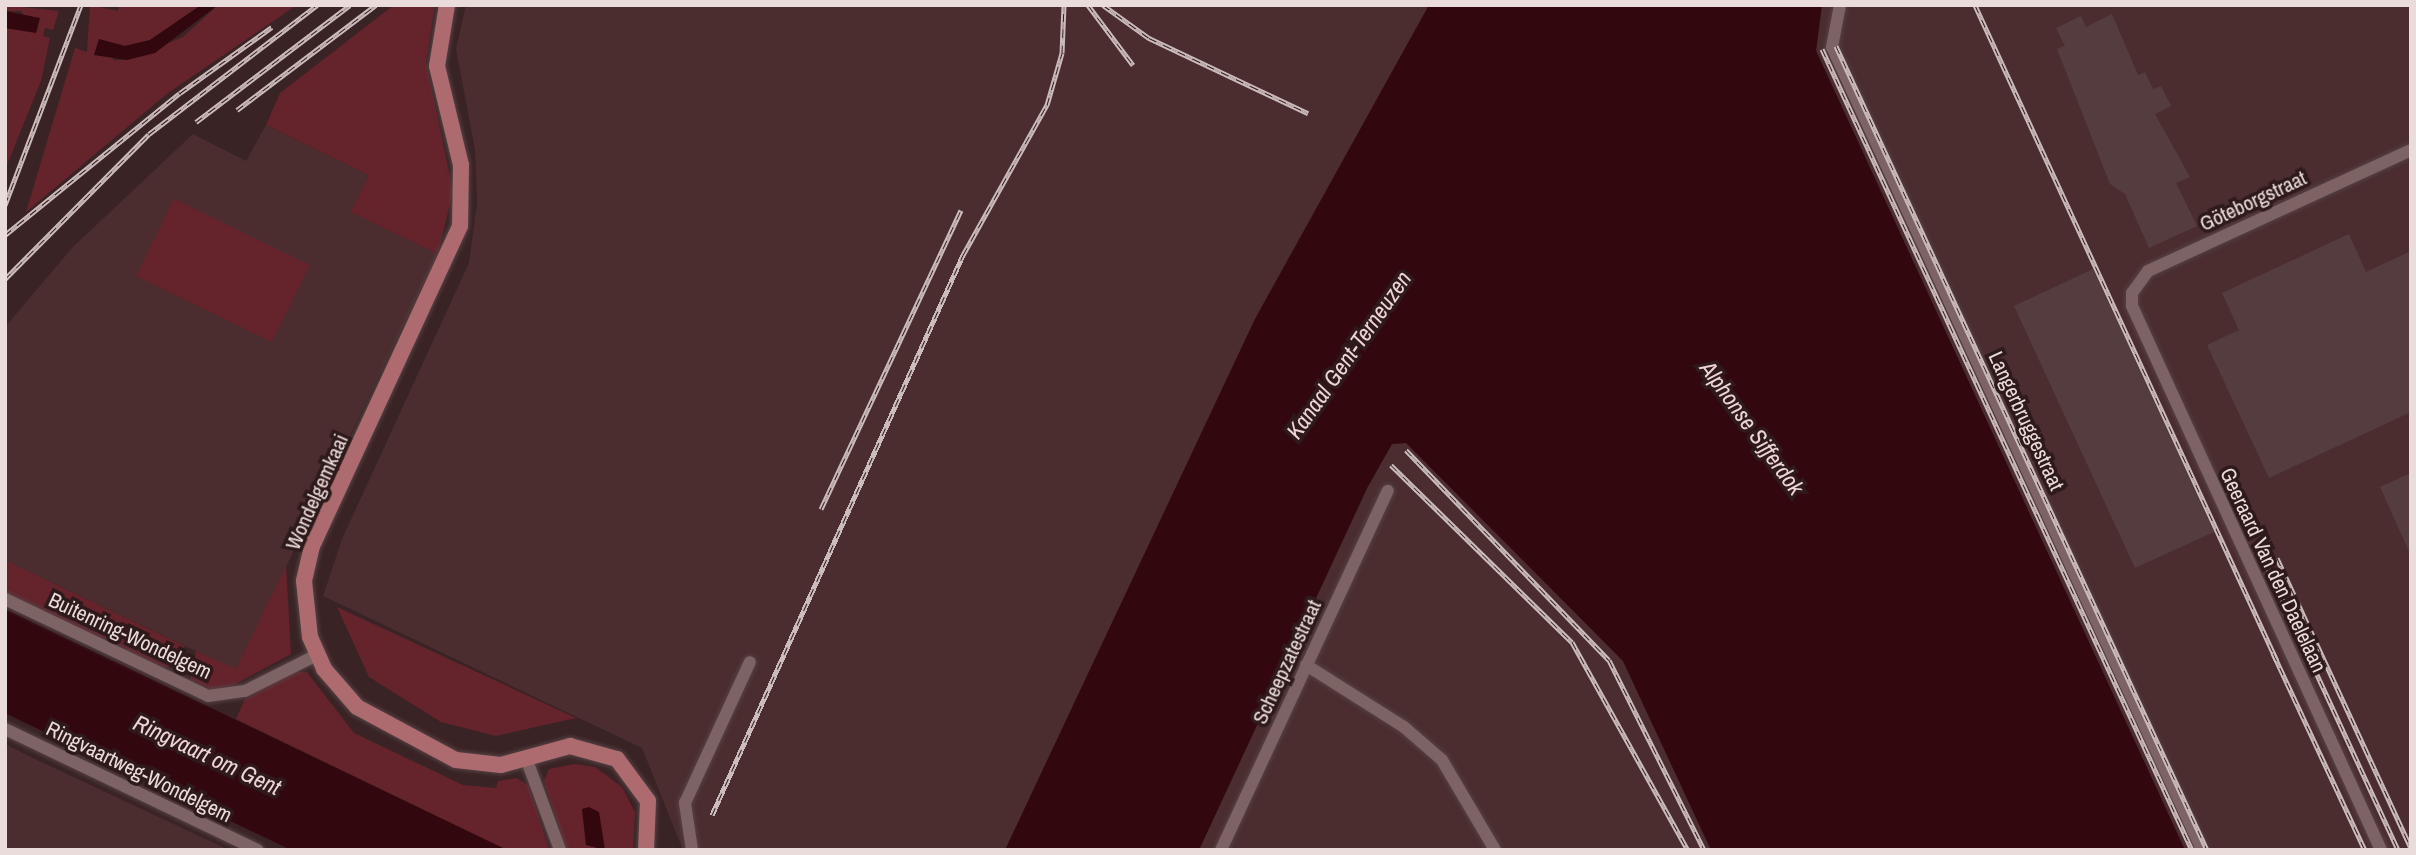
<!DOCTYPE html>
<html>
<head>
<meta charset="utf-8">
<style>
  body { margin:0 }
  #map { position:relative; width:2416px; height:855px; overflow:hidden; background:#3a2325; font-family:"Archivo Narrow",sans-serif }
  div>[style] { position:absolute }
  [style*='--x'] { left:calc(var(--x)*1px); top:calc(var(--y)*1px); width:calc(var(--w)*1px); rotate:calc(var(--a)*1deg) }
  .built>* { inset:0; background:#4b2d2f }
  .green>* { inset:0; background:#65232c }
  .water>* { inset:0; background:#33070e }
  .building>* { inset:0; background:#553c3e }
  .roads { filter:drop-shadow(0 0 2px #554244) drop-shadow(0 0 2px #554244) }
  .minor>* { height:12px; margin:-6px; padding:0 6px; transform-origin:6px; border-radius:6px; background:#7e6364 }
  .major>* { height:16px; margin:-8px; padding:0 8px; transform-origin:8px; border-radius:8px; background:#ad6b70 }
  .rail>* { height:5px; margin-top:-2.5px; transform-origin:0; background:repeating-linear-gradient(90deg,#2f1a1b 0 8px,#ccbcbc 0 16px); box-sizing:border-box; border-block:2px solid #ccbcbc }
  span { translate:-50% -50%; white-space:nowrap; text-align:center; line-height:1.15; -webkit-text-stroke:7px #2f1a1b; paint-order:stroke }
  .street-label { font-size:21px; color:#ebdcdc }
  .water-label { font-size:23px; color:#f0d5d6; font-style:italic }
  .frame { position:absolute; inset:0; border:7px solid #ebdcdc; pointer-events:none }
</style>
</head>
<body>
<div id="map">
  <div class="built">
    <i style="clip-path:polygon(466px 5px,1429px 5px,1255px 319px,1005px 850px,683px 850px,642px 748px,323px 596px,342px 539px,469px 263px,477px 203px,475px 149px,456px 49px)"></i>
    <i style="clip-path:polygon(1822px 5px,2411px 5px,2411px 850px,2185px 850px,1816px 50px)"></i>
    <i style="clip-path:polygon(266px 125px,369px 175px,352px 212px,438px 254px,236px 670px,5px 560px,5px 327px,73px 247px,193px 134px,246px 161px)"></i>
    <i style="clip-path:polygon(1407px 443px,1623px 661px,1711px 850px,1199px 850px,1368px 487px,1392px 444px)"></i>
    <i style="clip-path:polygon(5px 744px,33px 758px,229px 850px,5px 850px)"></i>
  </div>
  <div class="green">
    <i style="clip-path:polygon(5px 5px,59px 11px,53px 30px,45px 28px,43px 36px,50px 38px,41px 81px,5px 170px,5px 28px,35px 32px,21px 11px,5px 11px)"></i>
    <i style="clip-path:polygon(90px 5px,118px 11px,119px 5px,201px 5px,150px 40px,125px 46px,100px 40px,114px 60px,127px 60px,183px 37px,218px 5px,297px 5px,168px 93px,26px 212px,75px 48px,87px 52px)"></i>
    <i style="clip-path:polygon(394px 5px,435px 5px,426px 62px,453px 191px,438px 254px,351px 212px,369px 175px,266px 125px,280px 93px)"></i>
    <i style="clip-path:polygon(174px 199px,310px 265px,272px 342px,136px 276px)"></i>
    <i style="clip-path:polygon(5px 560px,185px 646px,180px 659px,165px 669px,5px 593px)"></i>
    <i style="clip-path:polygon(286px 566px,291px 654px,219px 693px,190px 680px,196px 651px,236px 669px)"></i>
    <i style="clip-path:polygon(337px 607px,576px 718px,496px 736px,441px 722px,369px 677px)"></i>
    <i style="clip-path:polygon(294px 672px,307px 672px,354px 733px,463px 785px,496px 788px,498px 781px,517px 778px,529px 786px,549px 850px,507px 850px,236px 719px,245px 699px)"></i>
    <i style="clip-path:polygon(575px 764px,595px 767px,622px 787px,635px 812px,633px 850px,566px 849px,544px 781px,549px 769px)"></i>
  </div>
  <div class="water">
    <i style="clip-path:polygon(201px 5px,218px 5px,155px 53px,127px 60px,94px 55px,99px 39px,125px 46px,150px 40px)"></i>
    <i style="clip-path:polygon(1429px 5px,1822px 5px,1816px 51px,2185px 850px,1711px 850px,1623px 661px,1406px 443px,1392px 444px,1367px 488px,1199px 850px,1005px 850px,1255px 319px)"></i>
    <i style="clip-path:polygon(5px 11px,40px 18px,36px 33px,5px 28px)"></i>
    <i style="clip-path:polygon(5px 609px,507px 850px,291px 850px,5px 713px)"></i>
    <i style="clip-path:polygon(589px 807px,599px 812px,605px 850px,586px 845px,582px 809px)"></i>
  </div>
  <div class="building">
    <i style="clip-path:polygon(2112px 14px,2138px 75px,2145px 72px,2153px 89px,2161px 86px,2171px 106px,2155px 114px,2190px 177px,2176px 183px,2197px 226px,2149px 248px,2125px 194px,2110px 184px,2057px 49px,2065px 46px,2056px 28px,2081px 16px,2086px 27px)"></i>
    <i style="clip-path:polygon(2349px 234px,2366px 272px,2411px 251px,2411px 412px,2269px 478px,2207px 345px,2239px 330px,2222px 293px)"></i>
    <i style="clip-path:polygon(2093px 269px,2214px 532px,2135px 568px,2014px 306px)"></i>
    <i style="clip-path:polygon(2411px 473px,2411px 556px,2380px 487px)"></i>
  </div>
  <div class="roads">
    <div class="minor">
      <i style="--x:1840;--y:5;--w:43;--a:100.8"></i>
      <i style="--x:1832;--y:47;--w:884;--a:65.26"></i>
      <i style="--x:5;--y:599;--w:225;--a:25.5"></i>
      <i style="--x:208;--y:696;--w:37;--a:-8"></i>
      <i style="--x:245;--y:691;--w:80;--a:-26.6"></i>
      <i style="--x:1306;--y:665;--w:116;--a:32.3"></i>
      <i style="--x:1404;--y:727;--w:50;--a:41"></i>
      <i style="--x:1442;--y:760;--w:104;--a:59.5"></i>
      <i style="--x:5;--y:729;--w:280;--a:25.6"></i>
      <i style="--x:526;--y:758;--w:98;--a:69.7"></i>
      <i style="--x:692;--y:850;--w:48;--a:-98.5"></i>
      <i style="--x:685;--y:803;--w:155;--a:-65.3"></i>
      <i style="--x:1221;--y:850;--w:396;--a:-65.1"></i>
      <i style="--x:2381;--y:850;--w:598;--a:-114.59"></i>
      <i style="--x:2132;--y:306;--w:13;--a:-90"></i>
      <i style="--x:2132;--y:293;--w:27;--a:-54"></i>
      <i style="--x:2148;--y:271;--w:289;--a:-24.7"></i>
    </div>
    <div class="major">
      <i style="--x:447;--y:5;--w:62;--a:99.3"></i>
      <i style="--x:437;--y:66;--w:102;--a:76.4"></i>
      <i style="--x:461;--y:165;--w:61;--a:90.9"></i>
      <i style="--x:460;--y:226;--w:353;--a:114.8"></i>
      <i style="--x:312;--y:546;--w:36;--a:103"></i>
      <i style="--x:304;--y:581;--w:56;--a:83.9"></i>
      <i style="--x:310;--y:637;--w:35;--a:66"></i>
      <i style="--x:324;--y:669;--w:50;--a:49"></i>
      <i style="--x:357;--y:707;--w:112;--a:28.2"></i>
      <i style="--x:456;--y:760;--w:45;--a:6.3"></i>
      <i style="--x:501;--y:765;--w:72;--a:-15.4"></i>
      <i style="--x:570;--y:746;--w:49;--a:15.5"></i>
      <i style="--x:617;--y:759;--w:52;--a:53.6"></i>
      <i style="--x:648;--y:801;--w:49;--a:92.3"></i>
    </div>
  </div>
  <div class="rail">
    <i style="--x:1088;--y:5;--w:75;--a:53.1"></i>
    <i style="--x:1103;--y:5;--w:57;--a:35.7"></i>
    <i style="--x:1149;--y:38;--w:176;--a:25.3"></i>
    <i style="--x:1975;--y:5;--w:722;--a:65.28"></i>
    <i style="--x:1836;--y:46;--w:885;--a:65.23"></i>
    <i style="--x:1822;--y:49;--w:882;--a:65.21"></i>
    <i style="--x:237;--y:110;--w:174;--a:-37.1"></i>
    <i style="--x:196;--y:122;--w:193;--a:-37.2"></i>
    <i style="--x:5;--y:205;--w:214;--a:-69.2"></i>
    <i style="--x:5;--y:235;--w:225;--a:-39.1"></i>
    <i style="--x:180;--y:93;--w:113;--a:-35.7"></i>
    <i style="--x:5;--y:279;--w:204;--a:-45.2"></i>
    <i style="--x:149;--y:134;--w:212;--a:-37.5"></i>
    <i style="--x:1406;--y:450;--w:292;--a:46"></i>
    <i style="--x:1609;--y:660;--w:212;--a:63.4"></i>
    <i style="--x:1391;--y:465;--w:253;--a:44.4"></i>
    <i style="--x:1572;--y:642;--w:238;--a:60.9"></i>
    <i style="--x:821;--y:509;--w:330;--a:-64.9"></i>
    <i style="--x:2277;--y:558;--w:319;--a:65.2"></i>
    <i style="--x:2266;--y:564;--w:315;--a:65.2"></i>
    <i style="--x:2273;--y:653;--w:217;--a:65"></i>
    <i style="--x:712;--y:815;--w:614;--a:-65.86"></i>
    <i style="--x:963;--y:255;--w:172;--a:-60.8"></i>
    <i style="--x:1047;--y:105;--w:54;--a:-73.9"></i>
    <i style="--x:1062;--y:53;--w:48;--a:-87.6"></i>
  </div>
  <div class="street-label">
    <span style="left:2253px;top:201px;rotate:-25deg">Göteborgstraat</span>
    <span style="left:2026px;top:421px;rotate:65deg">Langerbruggestraat</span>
    <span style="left:317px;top:492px;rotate:-66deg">Wondelgemkaai</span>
    <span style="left:2273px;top:570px;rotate:65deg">Geeraard Van den Daelelaan</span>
    <span style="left:130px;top:636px;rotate:25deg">Buitenring-Wondelgem</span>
    <span style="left:1287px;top:662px;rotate:-65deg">Scheepzatestraat</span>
    <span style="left:139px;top:772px;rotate:26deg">Ringvaartweg-Wondelgem</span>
  </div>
  <div class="water-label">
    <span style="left:1349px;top:355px;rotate:-55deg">Kanaal Gent-Terneuzen</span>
    <span style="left:1752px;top:428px;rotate:54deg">Alphonse Sifferdok</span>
    <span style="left:207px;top:755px;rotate:25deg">Ringvaart om Gent</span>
  </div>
  <div class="frame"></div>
</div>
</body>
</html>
